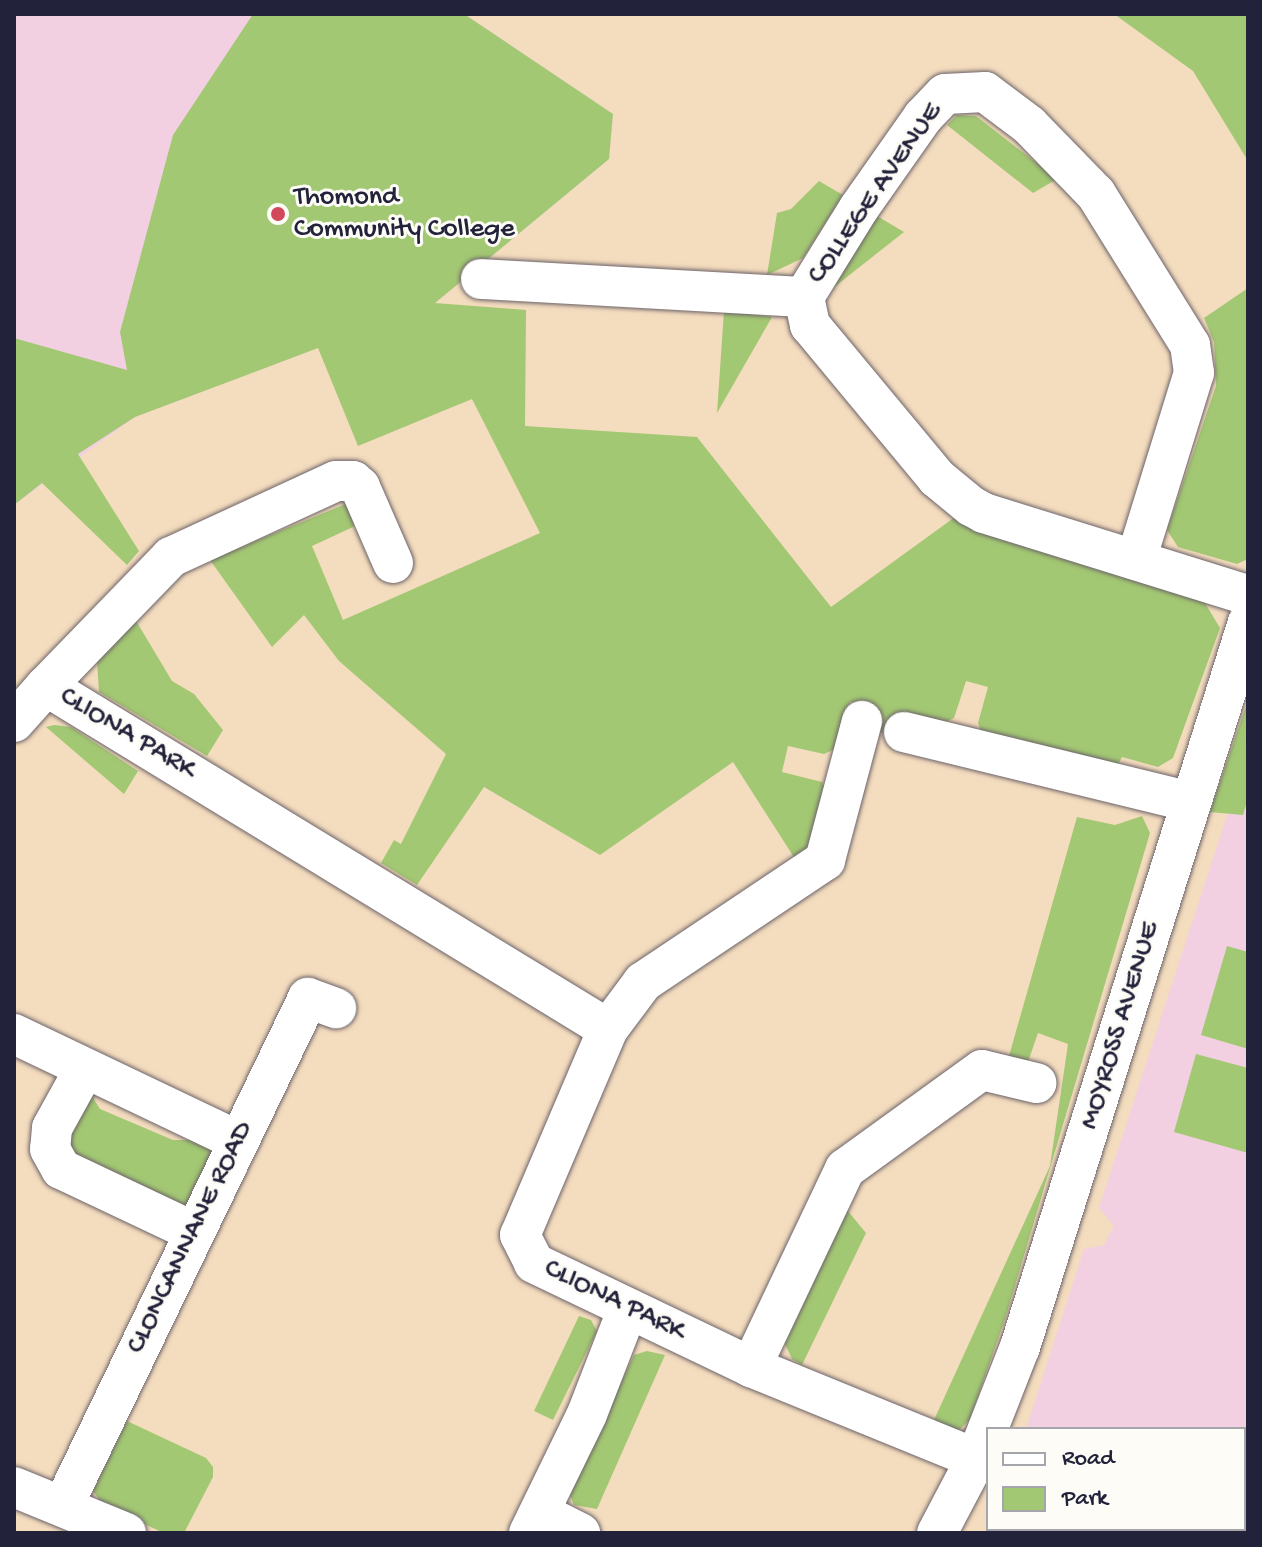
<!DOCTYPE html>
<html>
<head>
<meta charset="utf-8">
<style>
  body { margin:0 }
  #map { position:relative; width:1262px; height:1547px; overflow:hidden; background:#f4dcbe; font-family:"Gochi Hand",sans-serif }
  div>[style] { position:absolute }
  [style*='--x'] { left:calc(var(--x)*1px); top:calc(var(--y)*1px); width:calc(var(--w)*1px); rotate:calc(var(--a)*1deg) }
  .built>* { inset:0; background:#f2d0e2 }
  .green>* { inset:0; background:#a3c873 }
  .roads { filter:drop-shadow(0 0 2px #6c6369) drop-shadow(0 0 2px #6c6369) }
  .minor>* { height:40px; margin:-20px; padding:0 20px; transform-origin:20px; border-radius:20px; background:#fff }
  .dots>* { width:22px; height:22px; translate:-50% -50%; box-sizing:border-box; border:4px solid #fdfcf7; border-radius:50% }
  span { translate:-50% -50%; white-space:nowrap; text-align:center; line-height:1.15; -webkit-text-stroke:6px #fdfcf7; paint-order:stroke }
  .street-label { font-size:28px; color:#22223b }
  .poi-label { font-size:28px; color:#22223b }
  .left { translate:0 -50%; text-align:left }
  .frame { position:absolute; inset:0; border:16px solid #22223b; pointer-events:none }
  .legend { position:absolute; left:986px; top:1427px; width:260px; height:104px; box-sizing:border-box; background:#fdfcf7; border:2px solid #a5a5ac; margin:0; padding:10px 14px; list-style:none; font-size:24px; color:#22223b }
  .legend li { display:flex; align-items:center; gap:16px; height:40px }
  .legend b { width:40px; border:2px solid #a5a5ac }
</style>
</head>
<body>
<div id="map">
  <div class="built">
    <i style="clip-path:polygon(14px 14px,464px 14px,613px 114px,609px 159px,434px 304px,135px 417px,14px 505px)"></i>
    <i style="clip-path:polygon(1248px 751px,1248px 1514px,1244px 1429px,1026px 1429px,1084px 1249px,1104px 1245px,1114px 1226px,1099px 1208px)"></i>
  </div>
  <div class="green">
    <i style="clip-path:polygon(253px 14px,464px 14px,613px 114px,609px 159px,435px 303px,526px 310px,525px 426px,697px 437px,831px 607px,955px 517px,1202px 598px,1220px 628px,1173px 758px,1158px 767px,1122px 757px,1115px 770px,981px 731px,978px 723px,988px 687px,966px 681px,954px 718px,944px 723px,895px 713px,890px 735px,873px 730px,877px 707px,850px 702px,839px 747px,824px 754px,788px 746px,782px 772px,822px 782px,827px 792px,812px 850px,797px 862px,733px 762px,600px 855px,484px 787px,417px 885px,381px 863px,394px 840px,401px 844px,446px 754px,339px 661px,304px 615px,272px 647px,210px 560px,348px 503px,356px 520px,353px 527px,312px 546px,343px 620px,540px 533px,472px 399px,358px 446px,318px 348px,135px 417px,78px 454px,139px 551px,127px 565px,42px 483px,14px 505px,14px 338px,127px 370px,120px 332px,173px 135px)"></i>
    <i style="clip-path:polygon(1114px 14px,1248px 14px,1248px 161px,1193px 71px)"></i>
    <i style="clip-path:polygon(957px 115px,976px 116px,1057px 179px,1033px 193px,947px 125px)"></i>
    <i style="clip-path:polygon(819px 181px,843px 195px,803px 258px,767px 275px,777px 213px,791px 209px)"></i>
    <i style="clip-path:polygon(877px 216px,904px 232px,833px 288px)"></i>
    <i style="clip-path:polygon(1248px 288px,1248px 559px,1237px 564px,1178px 547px,1167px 530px,1216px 386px,1214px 342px,1204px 318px)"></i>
    <i style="clip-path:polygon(724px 311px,772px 317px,717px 413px)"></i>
    <i style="clip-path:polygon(135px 619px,172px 681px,194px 694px,223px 730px,207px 756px,99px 692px,97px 661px)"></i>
    <i style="clip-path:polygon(1248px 700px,1248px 798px,1243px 815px,1210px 812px)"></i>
    <i style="clip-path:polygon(54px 725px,71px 727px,138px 771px,124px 794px,46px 727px)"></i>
    <i style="clip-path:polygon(1142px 816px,1150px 833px,1005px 1319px,970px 1419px,957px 1432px,945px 1429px,934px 1420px,1050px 1166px,1068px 1044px,1038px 1033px,1028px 1062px,1007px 1063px,1077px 817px,1115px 825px)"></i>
    <i style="clip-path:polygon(1227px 946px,1248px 952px,1248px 1049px,1201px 1035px)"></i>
    <i style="clip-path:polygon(1196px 1054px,1248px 1068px,1248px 1153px,1174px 1132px)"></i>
    <i style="clip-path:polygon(89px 1091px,100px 1109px,173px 1140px,197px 1140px,214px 1151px,184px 1213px,84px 1164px,66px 1140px)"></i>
    <i style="clip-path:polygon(847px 1210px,866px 1233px,802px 1365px,792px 1359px,785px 1344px)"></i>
    <i style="clip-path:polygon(579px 1316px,591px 1320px,597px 1331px,553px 1420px,534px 1411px)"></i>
    <i style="clip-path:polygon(647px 1351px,665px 1355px,597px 1509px,574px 1505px,569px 1493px,634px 1355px)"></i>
    <i style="clip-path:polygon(127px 1421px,206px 1458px,213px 1467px,213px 1477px,184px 1533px,164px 1533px,104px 1506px,93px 1491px)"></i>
  </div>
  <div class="roads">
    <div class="minor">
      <i style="--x:481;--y:279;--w:324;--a:3.2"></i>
      <i style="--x:1136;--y:560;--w:196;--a:-72.8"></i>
      <i style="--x:1194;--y:373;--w:28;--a:-98"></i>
      <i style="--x:1190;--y:345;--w:178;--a:-121.9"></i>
      <i style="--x:1096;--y:194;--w:96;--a:-134.2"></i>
      <i style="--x:1029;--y:125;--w:55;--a:-143.1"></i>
      <i style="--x:985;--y:92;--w:40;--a:177.1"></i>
      <i style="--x:945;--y:94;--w:32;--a:134"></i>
      <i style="--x:923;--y:117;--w:111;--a:125.1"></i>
      <i style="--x:859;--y:208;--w:105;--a:121.7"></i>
      <i style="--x:804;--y:297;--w:29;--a:78"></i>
      <i style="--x:810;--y:325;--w:199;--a:50.3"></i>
      <i style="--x:937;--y:478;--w:44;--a:39.5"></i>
      <i style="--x:971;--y:506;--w:15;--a:28"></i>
      <i style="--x:984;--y:513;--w:276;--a:17.3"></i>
      <i style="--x:393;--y:563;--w:83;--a:-113.5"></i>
      <i style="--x:360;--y:487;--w:9;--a:-139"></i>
      <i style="--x:353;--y:481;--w:17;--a:180"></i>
      <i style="--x:336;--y:481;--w:182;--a:155.3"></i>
      <i style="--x:171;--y:557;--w:180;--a:134.1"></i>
      <i style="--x:46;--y:686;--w:658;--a:31.4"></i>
      <i style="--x:608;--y:1029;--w:224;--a:113.1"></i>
      <i style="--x:520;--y:1235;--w:31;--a:63"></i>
      <i style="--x:534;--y:1263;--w:241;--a:25.6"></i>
      <i style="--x:751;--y:1367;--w:243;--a:22.2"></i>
      <i style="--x:14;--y:722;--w:48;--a:-48.4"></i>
      <i style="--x:904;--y:732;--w:295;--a:13.7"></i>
      <i style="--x:608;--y:1029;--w:59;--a:-53.3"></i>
      <i style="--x:643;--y:982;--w:219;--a:-33.8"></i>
      <i style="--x:825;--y:860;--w:144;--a:-75.1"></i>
      <i style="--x:14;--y:1034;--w:248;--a:25.5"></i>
      <i style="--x:84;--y:1070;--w:66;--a:118.9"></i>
      <i style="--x:52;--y:1128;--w:21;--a:95"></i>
      <i style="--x:50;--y:1149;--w:23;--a:61"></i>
      <i style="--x:61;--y:1169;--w:145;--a:25.3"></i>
      <i style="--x:751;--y:1367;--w:219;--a:-64.6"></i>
      <i style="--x:845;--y:1169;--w:169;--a:-35.9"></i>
      <i style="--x:982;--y:1070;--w:56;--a:13.5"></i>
      <i style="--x:14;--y:1487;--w:121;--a:22.3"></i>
      <i style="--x:63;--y:1506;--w:564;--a:-64.25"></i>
      <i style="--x:308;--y:998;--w:30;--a:20"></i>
      <i style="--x:540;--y:1513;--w:45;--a:26.6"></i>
      <i style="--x:529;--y:1533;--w:132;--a:-64"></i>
      <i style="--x:587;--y:1414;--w:110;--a:-68.8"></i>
      <i style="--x:937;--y:1533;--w:84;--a:-62.2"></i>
      <i style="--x:976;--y:1459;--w:120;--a:-68.6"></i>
      <i style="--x:1020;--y:1347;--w:760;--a:-72.54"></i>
    </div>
  </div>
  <div class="dots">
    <i style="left:278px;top:214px;background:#d1495b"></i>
  </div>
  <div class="street-label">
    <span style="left:876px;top:194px;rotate:-55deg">COLLEGE AVENUE</span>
    <span style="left:127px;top:734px;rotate:31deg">CLIONA PARK</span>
    <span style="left:1121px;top:1026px;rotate:-73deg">MOYROSS AVENUE</span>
    <span style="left:191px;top:1238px;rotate:-64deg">CLONCANNANE ROAD</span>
    <span style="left:614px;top:1301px;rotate:26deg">CLIONA PARK</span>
  </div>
  <div class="poi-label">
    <span class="left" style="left:294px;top:214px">Thomond<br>Community College</span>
  </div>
  <div class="frame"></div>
  <ul class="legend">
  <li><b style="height:10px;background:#fff"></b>Road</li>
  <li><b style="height:22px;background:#a3c873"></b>Park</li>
  </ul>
</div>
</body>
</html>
